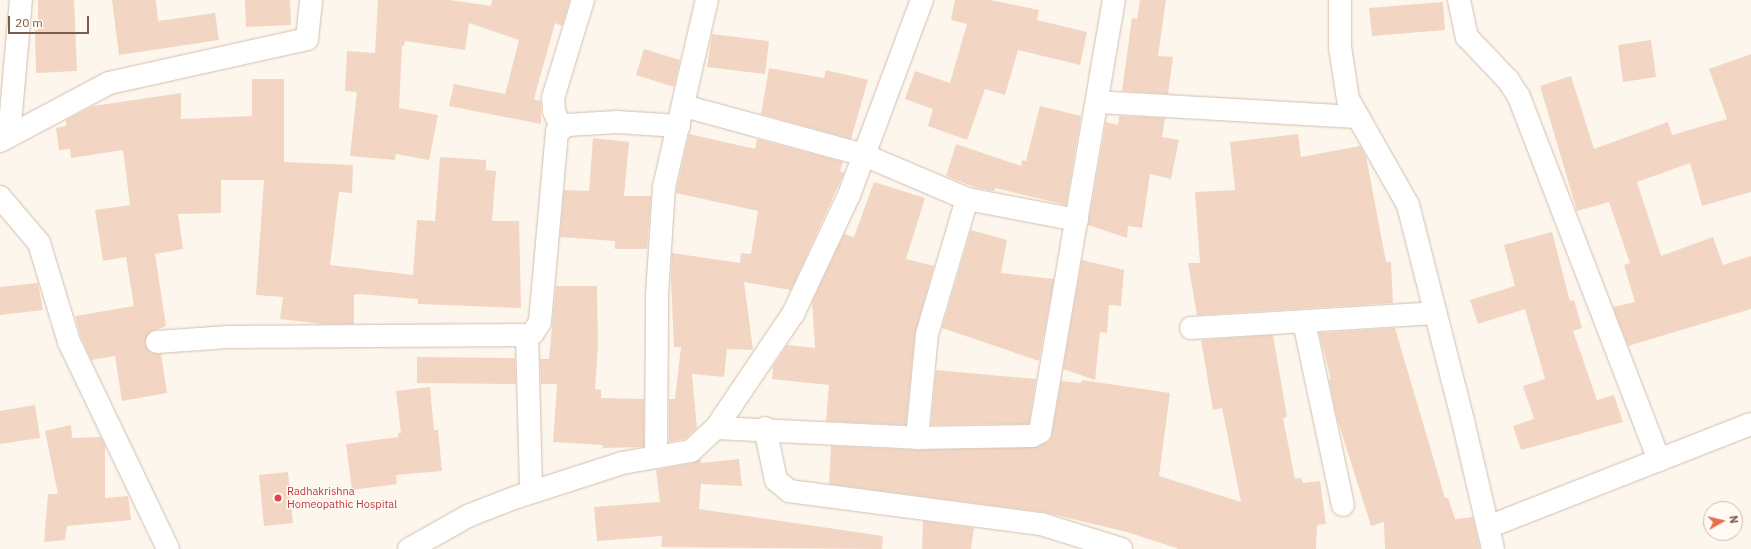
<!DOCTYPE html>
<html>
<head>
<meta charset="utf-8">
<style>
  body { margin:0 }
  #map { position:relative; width:1751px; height:549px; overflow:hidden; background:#fdf6ec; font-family:"IBM Plex Sans",sans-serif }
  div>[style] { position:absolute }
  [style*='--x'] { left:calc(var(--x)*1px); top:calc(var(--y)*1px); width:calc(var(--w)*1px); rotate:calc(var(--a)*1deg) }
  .building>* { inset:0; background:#f3d5c3 }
  .roads { filter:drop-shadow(0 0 1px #d1beb0) drop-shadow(0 0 1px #d1beb0) }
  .minor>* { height:22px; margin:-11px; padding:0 11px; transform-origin:11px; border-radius:11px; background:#fff }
  .dots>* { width:11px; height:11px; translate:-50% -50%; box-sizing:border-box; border:2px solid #fffaf3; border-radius:50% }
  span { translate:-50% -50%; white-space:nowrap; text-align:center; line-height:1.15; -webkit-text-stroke:3px #fffaf3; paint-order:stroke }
  .health-label { font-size:11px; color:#be3a42 }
  .left { translate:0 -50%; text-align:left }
  .north { position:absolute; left:1703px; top:501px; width:40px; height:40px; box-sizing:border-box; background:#fffaf3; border:1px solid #cabbb1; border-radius:50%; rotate:82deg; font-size:11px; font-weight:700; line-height:16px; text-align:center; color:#7a5c4d }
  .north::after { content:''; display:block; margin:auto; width:14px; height:18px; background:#e76f51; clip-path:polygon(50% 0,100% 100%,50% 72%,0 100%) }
  .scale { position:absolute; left:8px; top:16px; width:81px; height:18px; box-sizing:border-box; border:2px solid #7a5c4d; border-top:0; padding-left:5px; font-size:12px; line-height:14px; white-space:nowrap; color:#7a5c4d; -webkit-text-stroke:3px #fffaf3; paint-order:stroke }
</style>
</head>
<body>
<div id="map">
  <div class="building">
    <i style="clip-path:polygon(38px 0,74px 0,77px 71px,36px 73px,35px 30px,38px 30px)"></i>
    <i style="clip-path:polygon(112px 0,156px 0,158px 21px,215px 13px,219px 40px,119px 55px)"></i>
    <i style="clip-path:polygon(245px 0,290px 0,291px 25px,246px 27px)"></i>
    <i style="clip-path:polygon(378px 0,450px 0,491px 6px,492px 0,570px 0,562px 26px,555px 23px,534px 99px,541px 101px,541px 124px,449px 106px,454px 84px,505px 94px,519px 40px,469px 23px,465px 50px,405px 41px,404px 46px,402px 46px,399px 108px,438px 115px,429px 160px,396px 154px,395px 160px,350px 156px,357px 92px,345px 91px,347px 51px,375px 53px)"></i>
    <i style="clip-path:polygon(955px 0,990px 0,1039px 10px,1037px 20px,1087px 32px,1080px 65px,1018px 50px,1005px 95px,985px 89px,967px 140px,928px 126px,933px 109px,905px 99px,915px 71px,950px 83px,967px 24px,951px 20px)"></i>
    <i style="clip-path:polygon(1140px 0,1166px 0,1158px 56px,1173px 57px,1168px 94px,1122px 91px,1132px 18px,1137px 19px)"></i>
    <i style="clip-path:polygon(1443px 2px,1445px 30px,1372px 36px,1369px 8px)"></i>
    <i style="clip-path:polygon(712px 34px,769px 41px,765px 74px,707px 67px)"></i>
    <i style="clip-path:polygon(1651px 40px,1656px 77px,1623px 82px,1618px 45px)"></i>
    <i style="clip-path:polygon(644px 49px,680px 60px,674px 87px,636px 75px)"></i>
    <i style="clip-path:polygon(1751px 54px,1751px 192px,1702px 206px,1690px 163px,1637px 182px,1661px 256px,1713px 237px,1723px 265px,1751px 256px,1751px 309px,1628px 346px,1613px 307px,1635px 302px,1624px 265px,1630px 263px,1609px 202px,1577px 211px,1540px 86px,1571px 76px,1594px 149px,1668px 122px,1672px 135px,1727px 119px,1709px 69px)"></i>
    <i style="clip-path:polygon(769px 68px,824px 78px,826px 70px,868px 80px,851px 139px,761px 114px)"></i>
    <i style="clip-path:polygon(252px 79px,284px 79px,284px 162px,353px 165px,352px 193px,339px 192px,330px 265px,413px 275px,417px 220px,435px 221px,440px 157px,486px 160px,486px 170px,496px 171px,492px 221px,519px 221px,521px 308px,418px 304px,418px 299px,359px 294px,354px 295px,354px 324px,323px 324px,280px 319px,283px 297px,256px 295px,264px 180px,221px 180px,221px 213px,178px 214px,183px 249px,155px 254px,166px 326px,150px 332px,145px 343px,151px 353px,161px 354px,167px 393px,122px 401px,115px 356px,91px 360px,81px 337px,75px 316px,134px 306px,126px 257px,103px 261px,95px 210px,130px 205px,123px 150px,71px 158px,70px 149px,59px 150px,56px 128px,66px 126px,66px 120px,93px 106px,181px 93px,181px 119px,252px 116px)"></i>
    <i style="clip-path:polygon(1040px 106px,1081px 116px,1066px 205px,995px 188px,994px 191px,977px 188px,946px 176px,956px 144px,1021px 166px,1022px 160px,1026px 161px)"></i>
    <i style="clip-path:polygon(1119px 116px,1165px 118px,1162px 137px,1179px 140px,1171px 179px,1150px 174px,1142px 228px,1128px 226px,1127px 238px,1088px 225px,1106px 122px,1118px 125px)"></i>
    <i style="clip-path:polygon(689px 134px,755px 149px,757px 139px,843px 162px,840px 171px,844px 173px,791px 290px,744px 282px,753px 350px,727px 349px,724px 377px,692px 374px,697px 428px,685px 439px,669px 442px,669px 399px,675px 399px,681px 347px,674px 347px,671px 279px,672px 253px,740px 263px,741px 253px,751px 254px,758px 211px,676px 193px)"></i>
    <i style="clip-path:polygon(1298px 134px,1301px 157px,1360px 146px,1366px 156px,1386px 262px,1391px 262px,1393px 303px,1197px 315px,1188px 263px,1200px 263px,1195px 192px,1235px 190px,1230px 142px)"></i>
    <i style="clip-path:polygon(593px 138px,629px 142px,624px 196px,651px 196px,647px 249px,615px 249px,615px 241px,560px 237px,564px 190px,589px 191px)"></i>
    <i style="clip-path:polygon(874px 182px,925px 198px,906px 259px,934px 266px,915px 333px,906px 425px,826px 421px,829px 385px,772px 379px,773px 366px,787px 345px,815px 348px,812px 302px,844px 234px,854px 237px)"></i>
    <i style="clip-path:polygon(971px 230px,1007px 240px,1001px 273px,1054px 279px,1039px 361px,942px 328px)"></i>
    <i style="clip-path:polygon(1552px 232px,1570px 301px,1574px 300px,1582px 328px,1573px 331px,1597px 400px,1614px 395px,1623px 422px,1521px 450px,1513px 426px,1534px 419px,1523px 386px,1545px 379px,1525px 309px,1478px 324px,1470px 300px,1515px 286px,1504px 245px)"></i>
    <i style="clip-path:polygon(1082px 260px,1124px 270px,1121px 306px,1109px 305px,1107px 333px,1100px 332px,1095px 380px,1063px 369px)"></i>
    <i style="clip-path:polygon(38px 283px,43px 310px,0 315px,0 287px)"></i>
    <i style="clip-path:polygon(556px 286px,597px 286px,598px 345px,595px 389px,601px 390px,601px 398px,644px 399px,644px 447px,603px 448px,603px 445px,553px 442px,557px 384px,541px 384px,540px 359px,549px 359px)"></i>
    <i style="clip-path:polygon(1395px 328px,1445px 498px,1448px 498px,1455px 519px,1473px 517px,1480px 549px,1385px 549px,1384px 522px,1371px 526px,1337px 418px,1329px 380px,1331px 379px,1319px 333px)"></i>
    <i style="clip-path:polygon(1273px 335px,1287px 417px,1283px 418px,1295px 479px,1301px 478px,1303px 483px,1320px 481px,1326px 524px,1317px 525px,1316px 549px,1179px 549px,1127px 532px,1043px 512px,829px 484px,831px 446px,917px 450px,1038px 447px,1050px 440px,1052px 434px,1061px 381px,1081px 383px,1082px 380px,1170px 393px,1159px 476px,1241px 502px,1222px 408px,1213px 410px,1201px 340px)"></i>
    <i style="clip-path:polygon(417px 357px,515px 358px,516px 384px,417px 383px)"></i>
    <i style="clip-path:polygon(936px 370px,1036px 379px,1029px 424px,931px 425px)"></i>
    <i style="clip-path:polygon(430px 387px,434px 430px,438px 430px,442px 471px,396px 475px,397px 484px,352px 490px,346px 444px,398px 437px,398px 433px,401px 433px,396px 391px)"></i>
    <i style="clip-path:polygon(35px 405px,40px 438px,0 444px,0 411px)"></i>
    <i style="clip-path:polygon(71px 425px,72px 438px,101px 437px,105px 446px,105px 498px,128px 496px,131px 520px,67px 526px,65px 540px,44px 542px,48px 494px,58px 494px,45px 431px)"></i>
    <i style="clip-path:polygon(700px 459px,701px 463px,739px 459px,742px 486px,701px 484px,699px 509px,883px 536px,882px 549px,661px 547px,662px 536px,597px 541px,594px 507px,660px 502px,656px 470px,693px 463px)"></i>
    <i style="clip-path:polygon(288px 472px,293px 523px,264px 526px,259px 475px)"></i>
    <i style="clip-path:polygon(923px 521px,974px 528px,971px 549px,922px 549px)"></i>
  </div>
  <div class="roads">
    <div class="minor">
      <i style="--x:1340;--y:0;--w:47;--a:90"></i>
      <i style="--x:1340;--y:47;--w:53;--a:81.3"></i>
      <i style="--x:1348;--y:99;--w:122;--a:60.5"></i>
      <i style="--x:1408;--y:205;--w:223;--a:75.7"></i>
      <i style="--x:1463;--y:421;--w:131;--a:76.8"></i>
      <i style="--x:1459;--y:0;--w:38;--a:78"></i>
      <i style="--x:1467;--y:37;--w:59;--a:46.4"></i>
      <i style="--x:1508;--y:80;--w:20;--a:57"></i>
      <i style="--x:1519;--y:97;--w:389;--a:68.9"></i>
      <i style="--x:1097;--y:102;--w:261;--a:3.3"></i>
      <i style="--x:684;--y:106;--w:187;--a:15.2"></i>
      <i style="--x:864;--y:155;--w:112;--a:23.1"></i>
      <i style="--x:967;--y:199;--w:112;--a:10.8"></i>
      <i style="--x:561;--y:127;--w:17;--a:-114"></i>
      <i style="--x:554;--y:111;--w:13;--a:-94"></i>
      <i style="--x:553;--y:98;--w:102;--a:-73"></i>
      <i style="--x:9;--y:136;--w:137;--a:-85"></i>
      <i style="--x:0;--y:141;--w:123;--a:-28"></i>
      <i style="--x:109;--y:83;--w:203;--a:-12.5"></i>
      <i style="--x:307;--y:39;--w:39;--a:-84"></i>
      <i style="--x:0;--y:197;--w:60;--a:49.7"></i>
      <i style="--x:39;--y:243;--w:103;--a:73.1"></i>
      <i style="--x:69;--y:342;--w:229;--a:64.4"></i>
      <i style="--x:1304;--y:322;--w:187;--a:78"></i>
      <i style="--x:1191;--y:328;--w:245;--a:-3.5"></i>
      <i style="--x:527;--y:335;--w:157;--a:88.5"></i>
      <i style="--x:157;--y:342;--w:71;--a:-4"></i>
      <i style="--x:228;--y:337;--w:299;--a:-0.4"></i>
      <i style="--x:527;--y:335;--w:6;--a:-18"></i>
      <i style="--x:533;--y:333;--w:13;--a:-58"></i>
      <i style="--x:540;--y:322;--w:191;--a:-84.9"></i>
      <i style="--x:557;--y:132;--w:12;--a:-35"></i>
      <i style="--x:567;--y:125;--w:50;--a:-3.4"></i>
      <i style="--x:617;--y:122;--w:62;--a:3.7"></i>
      <i style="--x:716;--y:428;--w:201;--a:2.8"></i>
      <i style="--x:917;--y:438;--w:115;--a:-1"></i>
      <i style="--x:1032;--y:436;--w:9;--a:-27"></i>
      <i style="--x:1040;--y:432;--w:438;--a:-80.3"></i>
      <i style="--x:765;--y:428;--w:53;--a:78.1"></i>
      <i style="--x:776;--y:480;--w:17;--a:40"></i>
      <i style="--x:789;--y:491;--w:254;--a:7.5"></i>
      <i style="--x:1041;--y:524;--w:84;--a:17.4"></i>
      <i style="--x:917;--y:438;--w:104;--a:-84.5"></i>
      <i style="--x:927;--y:334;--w:141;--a:-73.5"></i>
      <i style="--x:656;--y:456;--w:161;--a:-89.6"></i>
      <i style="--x:657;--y:295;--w:108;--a:-86.3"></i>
      <i style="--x:664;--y:187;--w:192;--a:-77.1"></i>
      <i style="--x:1488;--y:527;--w:282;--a:-21.4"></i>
      <i style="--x:409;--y:549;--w:70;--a:-29.1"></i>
      <i style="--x:470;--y:515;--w:50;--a:-21"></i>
      <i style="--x:517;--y:497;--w:110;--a:-17.9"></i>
      <i style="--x:622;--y:463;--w:70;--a:-9.9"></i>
      <i style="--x:691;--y:451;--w:34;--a:-43"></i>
      <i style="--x:716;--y:428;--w:138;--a:-56"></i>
      <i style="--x:793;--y:314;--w:132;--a:-64.8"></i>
      <i style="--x:849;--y:195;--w:208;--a:-69.5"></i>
    </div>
  </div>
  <div class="dots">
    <i style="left:278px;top:498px;background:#e0444e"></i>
  </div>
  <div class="health-label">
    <span class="left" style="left:287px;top:498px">Radhakrishna<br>Homeopathic Hospital</span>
  </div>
  <div class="north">N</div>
  <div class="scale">20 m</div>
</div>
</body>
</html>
